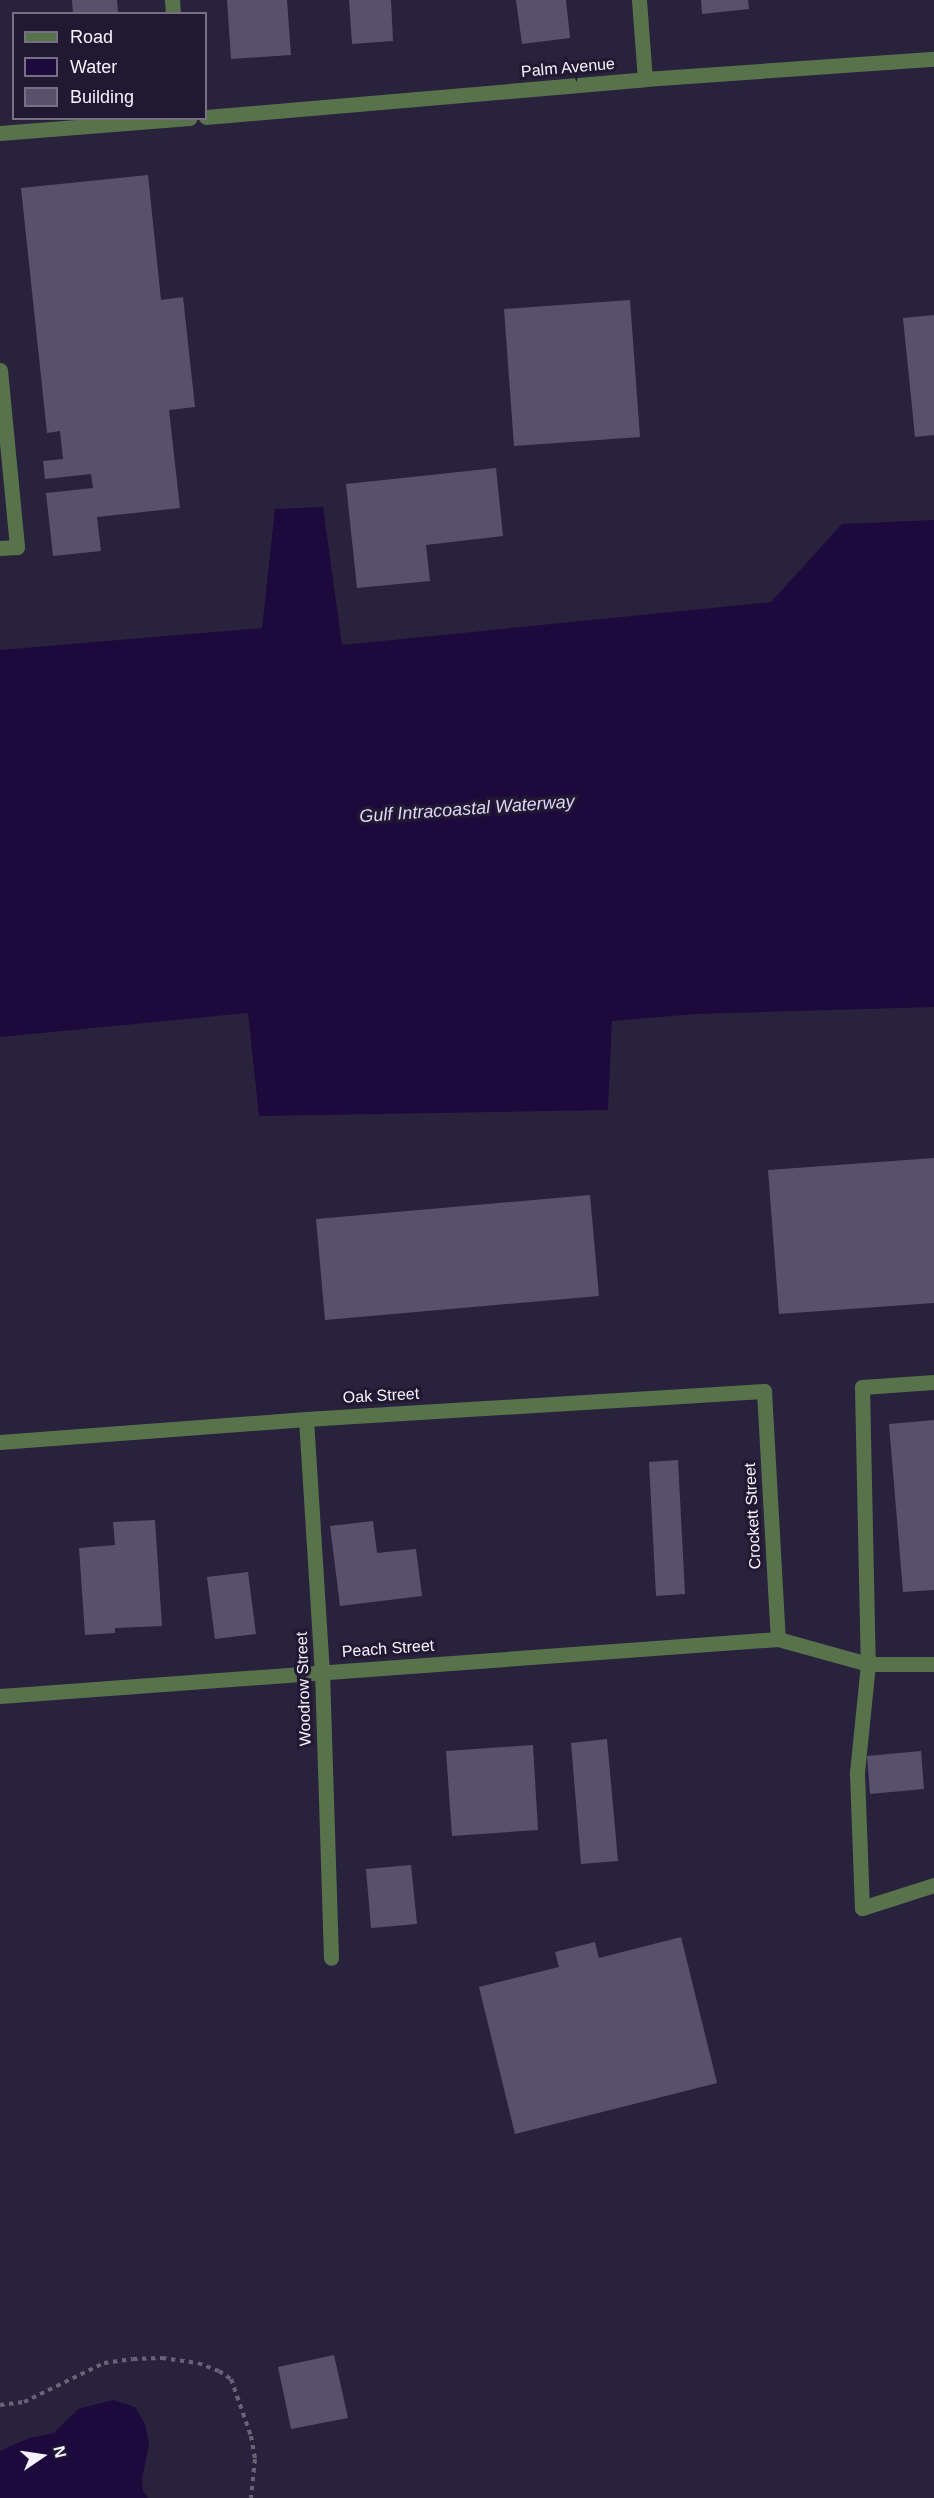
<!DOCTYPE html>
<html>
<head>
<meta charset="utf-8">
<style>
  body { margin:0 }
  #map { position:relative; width:934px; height:2498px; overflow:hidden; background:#29223c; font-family:Arial,sans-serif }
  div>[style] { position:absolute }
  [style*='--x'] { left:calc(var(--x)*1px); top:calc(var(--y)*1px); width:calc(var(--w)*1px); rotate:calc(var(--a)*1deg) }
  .water>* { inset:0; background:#1e093d }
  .building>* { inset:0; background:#58516e }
  .path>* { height:4px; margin-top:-2px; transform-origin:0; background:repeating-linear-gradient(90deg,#696378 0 4.5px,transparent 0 9px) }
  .minor>* { height:15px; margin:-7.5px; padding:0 7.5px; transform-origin:7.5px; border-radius:7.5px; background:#58734b }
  span { translate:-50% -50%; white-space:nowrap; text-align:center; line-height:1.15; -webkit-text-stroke:6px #201931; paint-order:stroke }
  .street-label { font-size:16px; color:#f4f2fc }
  .water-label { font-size:18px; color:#dfd7fa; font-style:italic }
  .legend { position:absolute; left:12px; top:12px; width:195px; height:108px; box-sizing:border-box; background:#201931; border:2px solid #757082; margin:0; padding:8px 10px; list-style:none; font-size:18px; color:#f4f2fc }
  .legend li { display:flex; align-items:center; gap:12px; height:30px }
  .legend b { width:30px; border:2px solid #757082 }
  .north { position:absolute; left:12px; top:2426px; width:60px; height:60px; -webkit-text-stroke:4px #201931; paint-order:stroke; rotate:77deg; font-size:16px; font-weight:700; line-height:24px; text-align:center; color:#f4f2fc }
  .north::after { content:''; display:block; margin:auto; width:21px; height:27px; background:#f4f2fc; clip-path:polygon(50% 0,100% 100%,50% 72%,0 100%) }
</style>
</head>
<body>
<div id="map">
  <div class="water">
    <i style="clip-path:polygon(323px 507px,342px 645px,771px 602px,842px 524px,934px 520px,934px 1007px,696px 1014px,612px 1021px,608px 1110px,259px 1116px,248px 1013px,0 1037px,0 650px,262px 628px,275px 509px)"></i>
    <i style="clip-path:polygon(113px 2400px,135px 2407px,145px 2424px,149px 2444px,142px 2479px,143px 2491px,148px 2498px,0 2498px,0 2451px,29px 2438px,54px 2433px,78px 2409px)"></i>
  </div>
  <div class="building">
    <i style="clip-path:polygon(72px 0,117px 0,118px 14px,73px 14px)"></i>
    <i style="clip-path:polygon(227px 0,287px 0,291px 55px,231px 59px)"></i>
    <i style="clip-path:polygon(349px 0,391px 0,393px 41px,352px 44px)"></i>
    <i style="clip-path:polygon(516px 0,566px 0,570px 38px,522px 44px)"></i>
    <i style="clip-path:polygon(701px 0,748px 0,749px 9px,702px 14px)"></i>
    <i style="clip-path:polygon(148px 175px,161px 300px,183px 297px,195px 407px,169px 410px,180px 508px,97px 517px,101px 551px,53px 556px,46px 493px,93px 488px,91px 474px,45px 479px,43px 461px,63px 459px,60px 431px,47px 433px,21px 188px)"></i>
    <i style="clip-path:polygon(630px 300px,640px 437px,514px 446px,504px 309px)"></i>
    <i style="clip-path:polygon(934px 315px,934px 435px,915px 437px,903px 318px)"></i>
    <i style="clip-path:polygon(496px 468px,503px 536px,426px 545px,430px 581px,357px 588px,346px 484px)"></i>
    <i style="clip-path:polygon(934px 1158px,934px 1303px,779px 1314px,768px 1170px)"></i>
    <i style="clip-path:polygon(590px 1195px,599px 1296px,325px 1320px,316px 1219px)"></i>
    <i style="clip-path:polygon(934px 1420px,934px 1590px,903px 1592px,889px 1424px)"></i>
    <i style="clip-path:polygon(678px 1460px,685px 1594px,656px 1596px,649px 1462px)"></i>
    <i style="clip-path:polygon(155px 1520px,162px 1626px,115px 1628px,115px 1633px,85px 1635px,79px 1548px,115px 1545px,113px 1522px)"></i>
    <i style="clip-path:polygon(373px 1521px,377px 1553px,416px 1549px,422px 1596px,340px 1606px,330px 1526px)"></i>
    <i style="clip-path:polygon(248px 1572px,256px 1634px,215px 1639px,207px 1577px)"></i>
    <i style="clip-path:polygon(607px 1739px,618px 1861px,581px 1864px,571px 1743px)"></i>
    <i style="clip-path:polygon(533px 1745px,538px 1830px,452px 1836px,446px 1751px)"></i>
    <i style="clip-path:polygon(921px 1751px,924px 1789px,870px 1794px,867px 1756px)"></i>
    <i style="clip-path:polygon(411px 1865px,417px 1924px,371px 1928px,366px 1869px)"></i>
    <i style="clip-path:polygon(681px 1937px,717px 2083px,515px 2134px,479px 1987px,559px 1967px,555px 1952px,595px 1942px,599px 1958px)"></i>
    <i style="clip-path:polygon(334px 2355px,348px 2418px,291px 2429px,278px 2367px)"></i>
  </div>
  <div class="path">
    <i style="--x:0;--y:2405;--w:24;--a:-7"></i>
    <i style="--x:24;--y:2402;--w:89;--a:-26"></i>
    <i style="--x:104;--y:2363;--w:29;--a:-8"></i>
    <i style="--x:133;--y:2359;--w:29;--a:-2"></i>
    <i style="--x:162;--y:2358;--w:36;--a:8"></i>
    <i style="--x:198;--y:2363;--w:22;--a:21"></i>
    <i style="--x:219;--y:2371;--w:14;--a:34"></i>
    <i style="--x:231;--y:2379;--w:60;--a:70.7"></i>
    <i style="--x:251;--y:2436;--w:23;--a:80"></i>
    <i style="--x:255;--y:2459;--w:39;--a:96"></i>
  </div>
  <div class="minor">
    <i style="--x:172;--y:0;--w:14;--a:86"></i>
    <i style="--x:639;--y:0;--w:79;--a:85.7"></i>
    <i style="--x:206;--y:117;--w:441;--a:-4.9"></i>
    <i style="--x:645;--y:79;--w:290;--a:-4"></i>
    <i style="--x:0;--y:133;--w:190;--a:-4.5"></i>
    <i style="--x:0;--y:370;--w:178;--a:84.5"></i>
    <i style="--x:17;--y:547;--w:17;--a:177"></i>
    <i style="--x:934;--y:1382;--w:72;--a:176"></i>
    <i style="--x:862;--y:1387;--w:277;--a:88.8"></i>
    <i style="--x:868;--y:1664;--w:66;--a:0"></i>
    <i style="--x:306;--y:1419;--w:254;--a:86.4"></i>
    <i style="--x:322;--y:1672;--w:286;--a:88.2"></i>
    <i style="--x:0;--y:1442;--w:307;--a:-4.3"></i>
    <i style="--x:306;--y:1419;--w:459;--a:-3.5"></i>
    <i style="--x:764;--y:1391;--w:248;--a:86.8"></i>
    <i style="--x:0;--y:1696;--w:780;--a:-4.19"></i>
    <i style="--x:778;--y:1639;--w:93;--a:15.5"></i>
    <i style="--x:868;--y:1664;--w:110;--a:95.8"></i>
    <i style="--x:857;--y:1773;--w:135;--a:87.9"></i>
    <i style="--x:862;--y:1908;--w:76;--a:-17.7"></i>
  </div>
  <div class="street-label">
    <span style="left:568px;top:68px;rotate:-5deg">Palm Avenue</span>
    <span style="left:381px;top:1396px;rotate:-3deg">Oak Street</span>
    <span style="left:753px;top:1516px;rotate:-93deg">Crockett Street</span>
    <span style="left:388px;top:1649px;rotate:-4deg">Peach Street</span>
    <span style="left:304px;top:1689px;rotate:-92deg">Woodrow Street</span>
  </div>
  <div class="water-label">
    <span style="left:467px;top:809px;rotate:-4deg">Gulf Intracoastal Waterway</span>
  </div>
  <ul class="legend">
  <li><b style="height:8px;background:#58734b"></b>Road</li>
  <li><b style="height:16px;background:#1e093d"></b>Water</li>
  <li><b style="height:16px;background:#58516e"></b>Building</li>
  </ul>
  <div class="north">N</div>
</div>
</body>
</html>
